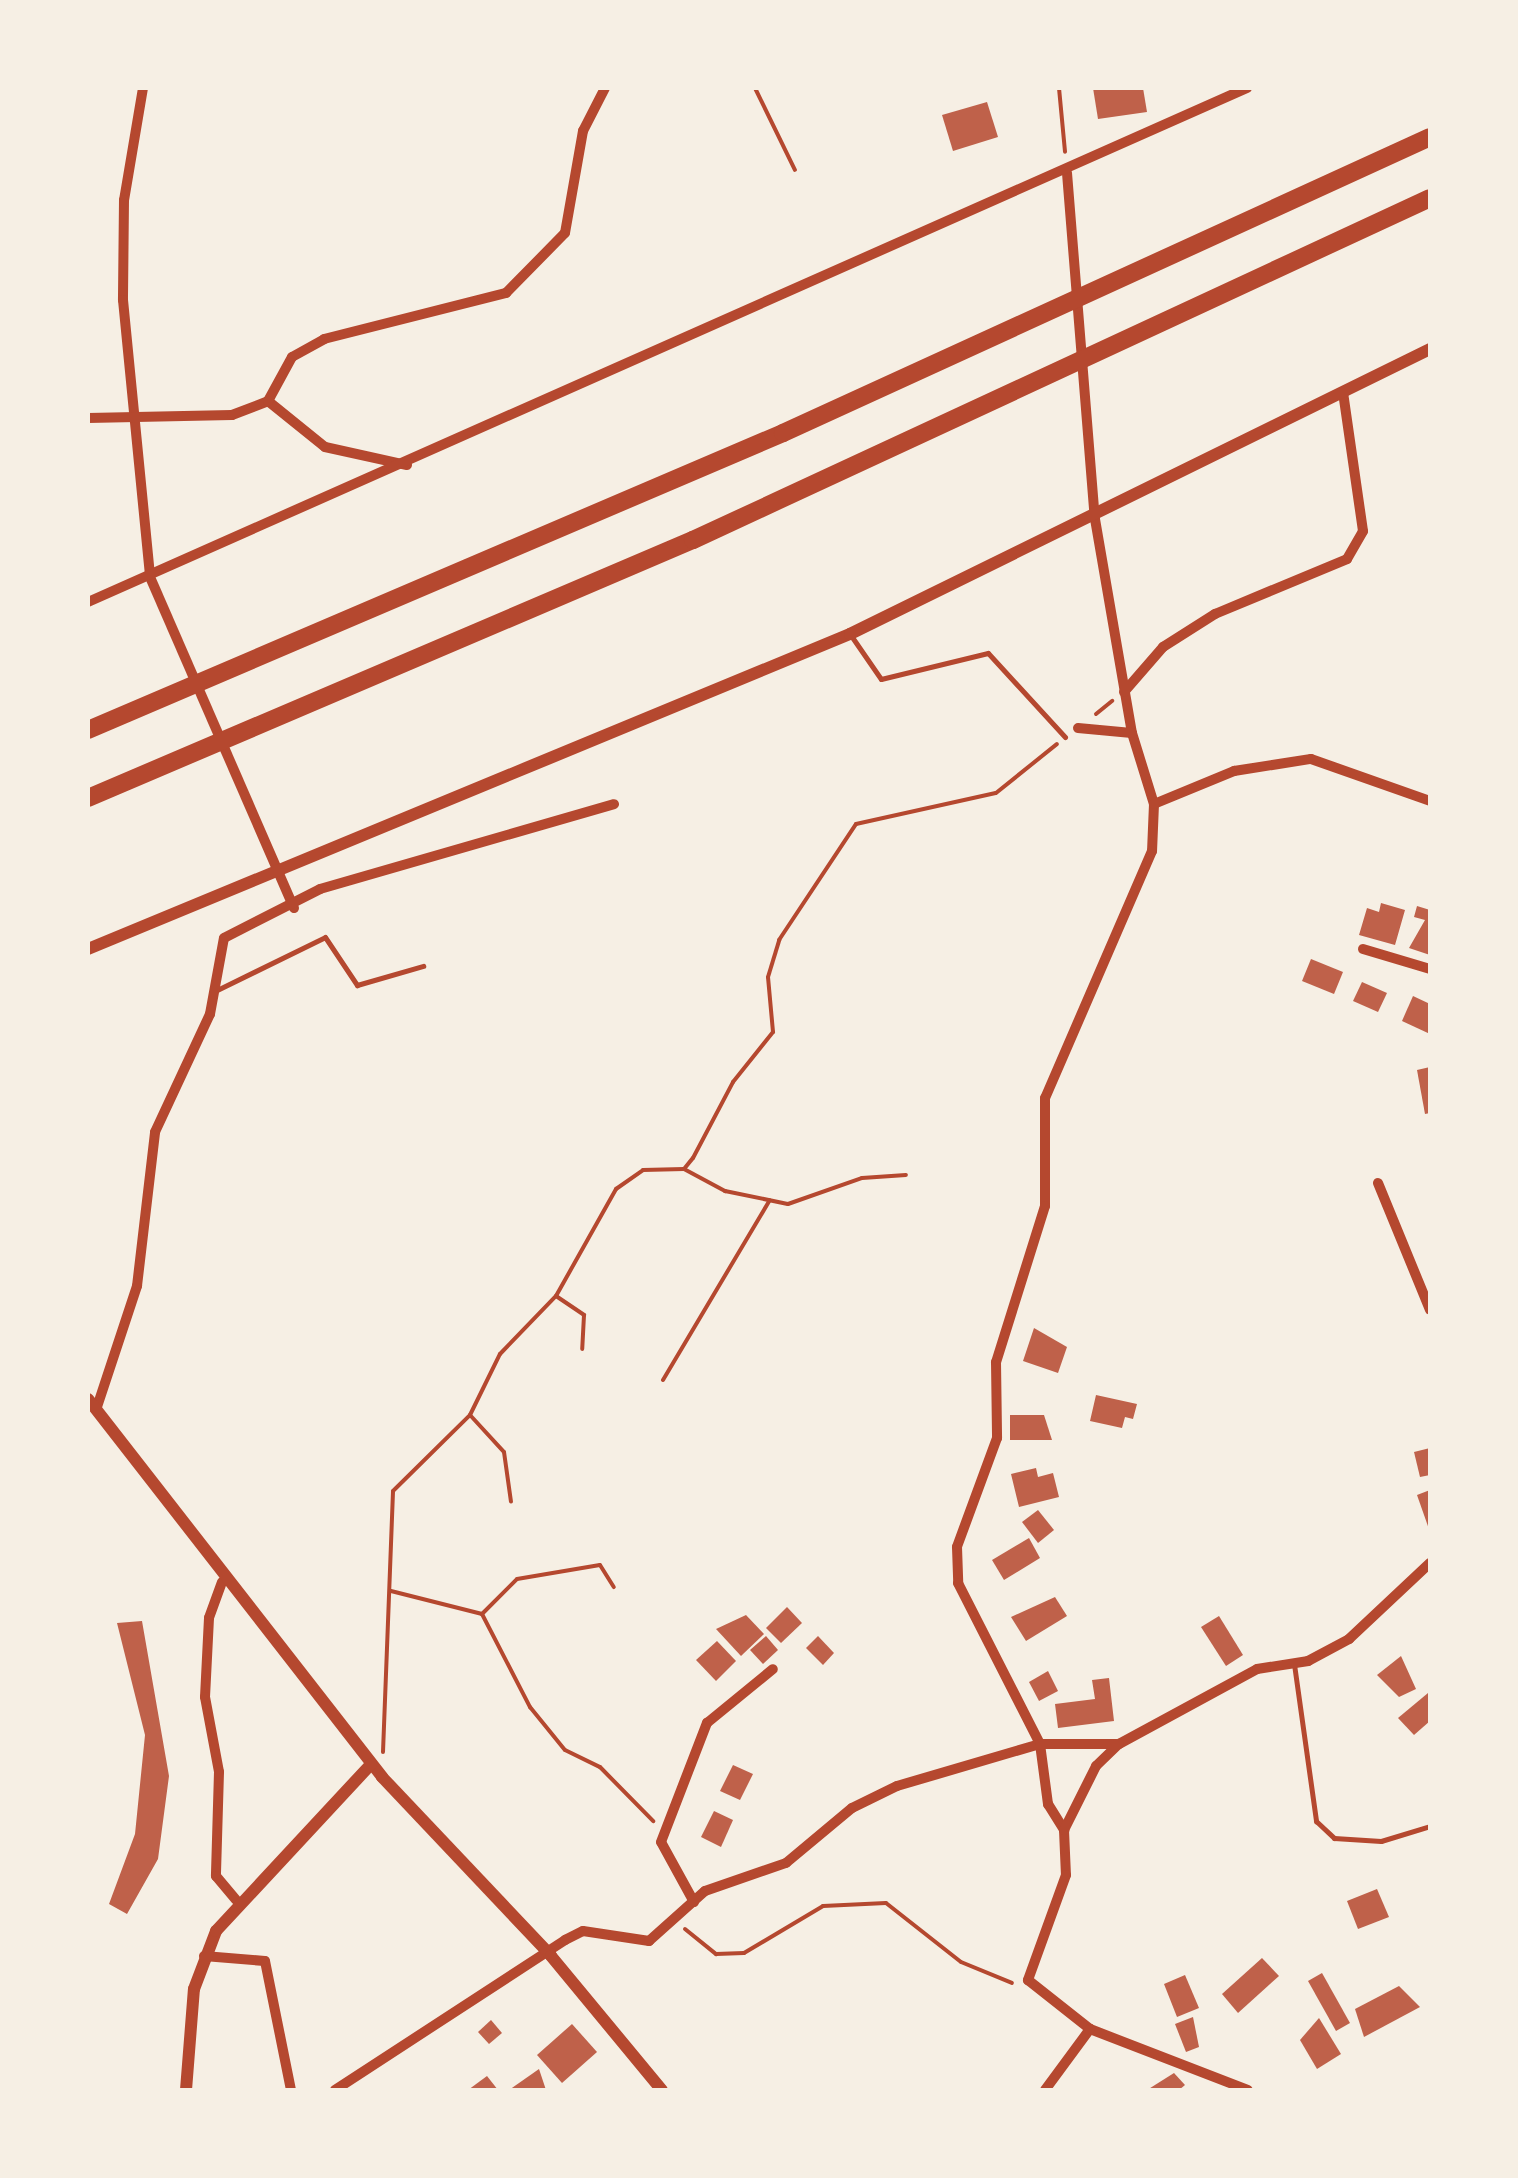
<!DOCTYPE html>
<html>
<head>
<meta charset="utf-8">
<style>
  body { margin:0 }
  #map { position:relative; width:1518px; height:2178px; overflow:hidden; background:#f6efe4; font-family:"Fira Sans",sans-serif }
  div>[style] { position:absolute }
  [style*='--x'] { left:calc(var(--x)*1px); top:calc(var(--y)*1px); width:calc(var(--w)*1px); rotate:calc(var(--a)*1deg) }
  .building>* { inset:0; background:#bf614a }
  .path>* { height:4px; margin:-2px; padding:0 2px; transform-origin:2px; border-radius:2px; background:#b5482f }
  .service>* { height:5px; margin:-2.5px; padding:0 2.5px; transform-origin:2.5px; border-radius:2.5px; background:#b5482f }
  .minor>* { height:10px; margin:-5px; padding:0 5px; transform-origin:5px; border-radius:5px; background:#b5482f }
  .tertiary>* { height:12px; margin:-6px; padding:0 6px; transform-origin:6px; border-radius:6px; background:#b5482f }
  .motorway>* { height:18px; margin:-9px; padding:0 9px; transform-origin:9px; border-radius:9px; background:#b5482f }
  span { translate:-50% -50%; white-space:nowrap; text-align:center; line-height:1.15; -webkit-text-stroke:9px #f6efe4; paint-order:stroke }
  .frame { position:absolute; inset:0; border:90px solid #f6efe4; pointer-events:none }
</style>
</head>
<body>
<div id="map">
  <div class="building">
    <i style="clip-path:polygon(1093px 88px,1143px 88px,1147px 112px,1098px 119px)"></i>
    <i style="clip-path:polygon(987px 102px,998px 137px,953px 151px,942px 115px)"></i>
    <i style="clip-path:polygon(1381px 903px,1405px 910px,1395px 945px,1359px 935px,1367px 908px,1379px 912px)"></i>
    <i style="clip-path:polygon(1417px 906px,1430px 910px,1430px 955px,1409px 948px,1425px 920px,1414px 917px)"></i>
    <i style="clip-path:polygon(1311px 959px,1343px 972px,1334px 994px,1302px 981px)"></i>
    <i style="clip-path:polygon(1362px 982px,1387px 993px,1378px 1012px,1353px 1001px)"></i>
    <i style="clip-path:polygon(1413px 996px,1430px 1004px,1430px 1034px,1402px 1021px)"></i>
    <i style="clip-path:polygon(1430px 1067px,1430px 1113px,1425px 1114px,1417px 1070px)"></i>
    <i style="clip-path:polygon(1034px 1328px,1067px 1347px,1058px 1373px,1023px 1361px)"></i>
    <i style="clip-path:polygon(1096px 1395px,1137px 1404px,1133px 1419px,1125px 1417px,1122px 1428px,1090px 1421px)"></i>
    <i style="clip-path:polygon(1010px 1415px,1044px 1415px,1052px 1440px,1010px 1440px)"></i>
    <i style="clip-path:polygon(1430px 1448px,1430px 1475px,1420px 1477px,1414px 1452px)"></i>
    <i style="clip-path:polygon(1036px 1468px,1038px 1477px,1053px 1473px,1059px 1497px,1019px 1507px,1011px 1474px)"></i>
    <i style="clip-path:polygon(1430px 1490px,1430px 1532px,1417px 1495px)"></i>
    <i style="clip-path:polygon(1038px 1510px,1054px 1530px,1038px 1543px,1022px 1522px)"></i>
    <i style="clip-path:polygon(1029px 1538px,1040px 1558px,1004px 1580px,992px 1560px)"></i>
    <i style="clip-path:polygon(1055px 1597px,1067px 1616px,1026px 1641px,1011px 1617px)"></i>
    <i style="clip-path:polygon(787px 1607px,802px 1623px,781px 1643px,766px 1628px)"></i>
    <i style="clip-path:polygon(746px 1615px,764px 1634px,741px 1656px,716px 1629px)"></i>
    <i style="clip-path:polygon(1219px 1616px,1243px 1655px,1226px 1666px,1201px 1627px)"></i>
    <i style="clip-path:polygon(142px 1621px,169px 1776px,158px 1859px,127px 1914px,109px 1904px,135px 1834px,145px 1735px,117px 1623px)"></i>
    <i style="clip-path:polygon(766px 1636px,778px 1650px,763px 1664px,750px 1650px)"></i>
    <i style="clip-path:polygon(818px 1636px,834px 1653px,823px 1665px,806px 1648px)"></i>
    <i style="clip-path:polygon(717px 1641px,736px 1661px,716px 1681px,696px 1660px)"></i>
    <i style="clip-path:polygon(1401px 1656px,1416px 1689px,1399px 1697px,1377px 1675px)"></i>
    <i style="clip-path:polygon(1048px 1671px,1058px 1691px,1039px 1701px,1029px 1682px)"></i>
    <i style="clip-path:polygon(1109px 1678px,1114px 1721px,1058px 1728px,1055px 1704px,1095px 1699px,1092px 1680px)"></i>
    <i style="clip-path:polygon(1428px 1693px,1430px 1721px,1414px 1735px,1398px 1718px)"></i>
    <i style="clip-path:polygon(733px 1765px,753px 1774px,740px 1800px,720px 1791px)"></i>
    <i style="clip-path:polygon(714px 1811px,733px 1820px,721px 1847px,701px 1837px)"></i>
    <i style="clip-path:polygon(1377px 1889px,1389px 1917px,1358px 1929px,1347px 1901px)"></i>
    <i style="clip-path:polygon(1262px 1958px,1279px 1976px,1238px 2013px,1222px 1994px)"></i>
    <i style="clip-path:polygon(1322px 1973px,1350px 2023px,1336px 2031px,1308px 1981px)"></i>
    <i style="clip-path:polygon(1185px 1975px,1199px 2008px,1177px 2017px,1164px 1984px)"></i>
    <i style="clip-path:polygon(1399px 1986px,1420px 2007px,1364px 2037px,1355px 2009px)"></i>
    <i style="clip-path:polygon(1193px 2017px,1199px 2047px,1186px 2052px,1175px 2024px)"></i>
    <i style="clip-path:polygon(1319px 2018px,1341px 2054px,1317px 2069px,1300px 2040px)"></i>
    <i style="clip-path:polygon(491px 2020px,502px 2033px,489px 2044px,478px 2032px)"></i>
    <i style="clip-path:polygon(572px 2024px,597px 2052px,562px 2083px,537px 2055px)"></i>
    <i style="clip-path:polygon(539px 2069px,546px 2090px,509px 2090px)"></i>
    <i style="clip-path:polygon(1174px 2073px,1185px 2085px,1179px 2090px,1147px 2090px)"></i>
    <i style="clip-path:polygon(487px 2076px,498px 2090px,468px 2090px)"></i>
  </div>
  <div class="path">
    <i style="--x:755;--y:88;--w:91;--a:64"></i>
    <i style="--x:1059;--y:88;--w:64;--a:84.6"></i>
    <i style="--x:1096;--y:714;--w:21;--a:-39"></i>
    <i style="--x:684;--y:1169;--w:47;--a:28.2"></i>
    <i style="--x:725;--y:1191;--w:64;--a:11.7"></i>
    <i style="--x:788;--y:1204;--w:78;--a:-19.4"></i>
    <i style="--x:862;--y:1178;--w:44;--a:-3.9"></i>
    <i style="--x:556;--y:1296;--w:34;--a:34"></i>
    <i style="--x:584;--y:1315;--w:34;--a:93"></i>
    <i style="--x:663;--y:1380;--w:209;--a:-59.3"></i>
    <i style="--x:470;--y:1415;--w:50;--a:47.4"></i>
    <i style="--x:504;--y:1452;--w:50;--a:82"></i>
    <i style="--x:391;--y:1591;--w:94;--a:14.2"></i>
    <i style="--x:482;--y:1614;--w:105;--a:62.7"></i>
    <i style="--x:530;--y:1707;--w:55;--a:50.9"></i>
    <i style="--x:565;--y:1750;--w:39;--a:26"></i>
    <i style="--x:600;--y:1767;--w:76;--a:45.5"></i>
    <i style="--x:482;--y:1614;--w:49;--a:-45"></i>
    <i style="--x:517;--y:1579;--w:84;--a:-9.6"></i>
    <i style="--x:600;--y:1565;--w:26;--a:58"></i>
    <i style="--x:383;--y:1752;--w:261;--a:-87.8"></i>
    <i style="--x:393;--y:1491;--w:108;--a:-44.6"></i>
    <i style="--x:470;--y:1415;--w:68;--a:-63.8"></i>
    <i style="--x:500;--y:1354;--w:81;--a:-46"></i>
    <i style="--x:556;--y:1296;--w:123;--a:-60.7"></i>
    <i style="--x:616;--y:1189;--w:33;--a:-35"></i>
    <i style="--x:643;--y:1170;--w:41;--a:-1.4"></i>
    <i style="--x:684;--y:1169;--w:14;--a:-51"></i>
    <i style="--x:693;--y:1158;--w:86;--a:-62.2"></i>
    <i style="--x:733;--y:1082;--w:64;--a:-51.3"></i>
    <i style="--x:773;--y:1032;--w:55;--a:-95.2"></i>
    <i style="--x:768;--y:977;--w:39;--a:-73"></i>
    <i style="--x:779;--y:940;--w:139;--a:-56.4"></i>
    <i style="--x:856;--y:824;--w:143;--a:-12.5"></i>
    <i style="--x:996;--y:793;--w:78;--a:-38.8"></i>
    <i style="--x:685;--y:1929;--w:40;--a:39"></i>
    <i style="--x:716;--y:1954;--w:28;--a:-2"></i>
    <i style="--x:744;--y:1953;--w:92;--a:-30.7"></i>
    <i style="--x:823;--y:1906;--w:63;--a:-2.7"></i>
    <i style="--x:886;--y:1903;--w:95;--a:38.2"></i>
    <i style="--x:961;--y:1962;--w:55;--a:22.4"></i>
  </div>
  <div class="service">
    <i style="--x:852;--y:637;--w:51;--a:55.4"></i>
    <i style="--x:881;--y:679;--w:110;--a:-13.7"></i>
    <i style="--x:988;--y:653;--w:114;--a:47.5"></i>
    <i style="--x:217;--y:990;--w:120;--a:-26.1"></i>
    <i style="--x:325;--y:937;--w:58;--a:56.3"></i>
    <i style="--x:357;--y:985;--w:69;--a:-16.1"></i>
    <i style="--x:1294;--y:1664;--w:159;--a:82"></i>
    <i style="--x:1316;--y:1821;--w:25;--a:43"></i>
    <i style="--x:1334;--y:1838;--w:47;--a:3.7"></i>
    <i style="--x:1381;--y:1841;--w:51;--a:-17"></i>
  </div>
  <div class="minor">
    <i style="--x:143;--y:88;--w:114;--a:99.6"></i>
    <i style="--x:124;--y:200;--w:100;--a:90.6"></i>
    <i style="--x:123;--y:300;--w:278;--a:84.4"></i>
    <i style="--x:150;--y:577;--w:361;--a:66.5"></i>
    <i style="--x:1067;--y:173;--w:347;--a:85.4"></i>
    <i style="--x:1095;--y:519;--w:217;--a:80.2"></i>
    <i style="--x:1132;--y:733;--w:74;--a:72.8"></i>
    <i style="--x:1154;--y:804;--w:47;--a:92.4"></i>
    <i style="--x:1152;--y:851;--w:269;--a:113.4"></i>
    <i style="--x:1045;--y:1098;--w:108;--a:90"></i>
    <i style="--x:1045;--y:1206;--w:164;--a:107.4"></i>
    <i style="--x:996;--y:1362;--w:76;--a:89.2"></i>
    <i style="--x:997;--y:1438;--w:116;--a:110.2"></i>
    <i style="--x:957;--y:1547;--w:36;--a:88"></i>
    <i style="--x:958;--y:1583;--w:181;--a:63"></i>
    <i style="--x:1040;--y:1744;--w:61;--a:82.4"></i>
    <i style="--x:1048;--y:1804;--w:31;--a:58"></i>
    <i style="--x:1064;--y:1830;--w:45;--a:87.5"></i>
    <i style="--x:1066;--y:1875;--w:112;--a:109.9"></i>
    <i style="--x:1028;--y:1980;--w:79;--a:38.3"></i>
    <i style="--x:1090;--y:2029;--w:169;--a:21.1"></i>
    <i style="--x:268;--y:401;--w:73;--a:38.9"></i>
    <i style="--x:325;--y:447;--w:84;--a:12.4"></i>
    <i style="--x:88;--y:418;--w:144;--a:-1.2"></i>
    <i style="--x:232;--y:415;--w:39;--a:-21"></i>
    <i style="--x:268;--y:401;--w:50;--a:-61.4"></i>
    <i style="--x:292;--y:357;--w:37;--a:-29"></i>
    <i style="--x:324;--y:339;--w:188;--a:-14.2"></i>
    <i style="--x:506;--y:293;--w:84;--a:-45.5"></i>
    <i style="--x:565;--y:233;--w:104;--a:-80"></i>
    <i style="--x:583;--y:131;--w:48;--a:-62.9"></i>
    <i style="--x:88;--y:602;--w:1268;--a:-23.92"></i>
    <i style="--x:1124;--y:692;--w:60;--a:-49.1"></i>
    <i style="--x:1163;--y:647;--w:62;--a:-32.4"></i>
    <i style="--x:1215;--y:614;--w:143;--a:-22.6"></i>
    <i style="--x:1347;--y:559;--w:32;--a:-60"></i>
    <i style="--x:1363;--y:531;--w:140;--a:-98.2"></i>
    <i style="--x:1078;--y:728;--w:54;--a:5.3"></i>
    <i style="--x:1154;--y:804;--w:87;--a:-22.4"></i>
    <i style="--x:1234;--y:771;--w:78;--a:-8.9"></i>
    <i style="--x:1311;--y:759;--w:126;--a:19.4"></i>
    <i style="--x:1363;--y:949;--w:70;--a:16.6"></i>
    <i style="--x:1378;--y:1183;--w:137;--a:67.7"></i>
    <i style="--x:96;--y:1410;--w:131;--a:-71.7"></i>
    <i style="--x:137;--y:1286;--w:155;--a:-83.3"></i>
    <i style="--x:155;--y:1132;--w:130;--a:-65"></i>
    <i style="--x:210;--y:1014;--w:77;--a:-79.6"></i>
    <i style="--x:224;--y:938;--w:108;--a:-27"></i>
    <i style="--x:320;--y:889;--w:306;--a:-16.1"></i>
    <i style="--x:222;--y:1582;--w:38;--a:110"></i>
    <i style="--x:209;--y:1618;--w:79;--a:92.9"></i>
    <i style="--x:205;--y:1697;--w:76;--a:79.4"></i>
    <i style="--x:219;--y:1772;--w:104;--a:91.7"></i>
    <i style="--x:216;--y:1876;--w:31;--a:50"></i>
    <i style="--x:1064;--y:1830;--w:72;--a:-63.4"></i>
    <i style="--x:1096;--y:1766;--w:32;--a:-44"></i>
    <i style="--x:1119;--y:1744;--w:157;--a:-28.5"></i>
    <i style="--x:1257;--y:1669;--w:52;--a:-8.9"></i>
    <i style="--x:1308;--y:1661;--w:47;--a:-28.2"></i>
    <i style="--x:1349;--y:1639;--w:111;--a:-43.2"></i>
    <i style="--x:694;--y:1902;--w:68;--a:-118.8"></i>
    <i style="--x:661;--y:1842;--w:128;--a:-68.9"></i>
    <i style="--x:707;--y:1723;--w:85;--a:-39.3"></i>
    <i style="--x:204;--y:1956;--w:61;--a:4.7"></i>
    <i style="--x:265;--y:1961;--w:132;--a:78.6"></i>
    <i style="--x:335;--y:2090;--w:275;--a:-33.1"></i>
    <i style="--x:565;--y:1940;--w:20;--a:-27"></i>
    <i style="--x:583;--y:1931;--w:67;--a:8.6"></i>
    <i style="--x:649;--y:1941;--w:75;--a:-41.8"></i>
    <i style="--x:705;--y:1891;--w:86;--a:-19.1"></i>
    <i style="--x:786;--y:1863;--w:86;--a:-39.8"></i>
    <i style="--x:852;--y:1808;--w:50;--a:-26.1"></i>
    <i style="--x:897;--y:1786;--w:149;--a:-16.4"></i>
    <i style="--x:1040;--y:1744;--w:79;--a:0"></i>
    <i style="--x:1045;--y:2090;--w:76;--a:-53.6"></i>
  </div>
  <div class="tertiary">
    <i style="--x:88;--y:949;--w:825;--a:-22.46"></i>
    <i style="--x:850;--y:634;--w:646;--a:-26.17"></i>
    <i style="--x:88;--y:1399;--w:479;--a:52.1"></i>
    <i style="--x:382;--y:1777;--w:246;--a:46.6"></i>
    <i style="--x:551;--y:1956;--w:174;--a:50.4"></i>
    <i style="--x:186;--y:2090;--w:101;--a:-85.5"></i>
    <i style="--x:194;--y:1989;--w:62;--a:-69.2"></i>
    <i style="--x:216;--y:1931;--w:228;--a:-47.1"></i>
  </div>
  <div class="motorway">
    <i style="--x:88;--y:730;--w:756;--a:-23.14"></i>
    <i style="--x:783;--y:433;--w:711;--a:-24.58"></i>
    <i style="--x:88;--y:798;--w:658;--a:-23.1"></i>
    <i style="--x:693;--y:540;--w:812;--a:-24.89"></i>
  </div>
  <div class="frame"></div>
</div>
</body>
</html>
